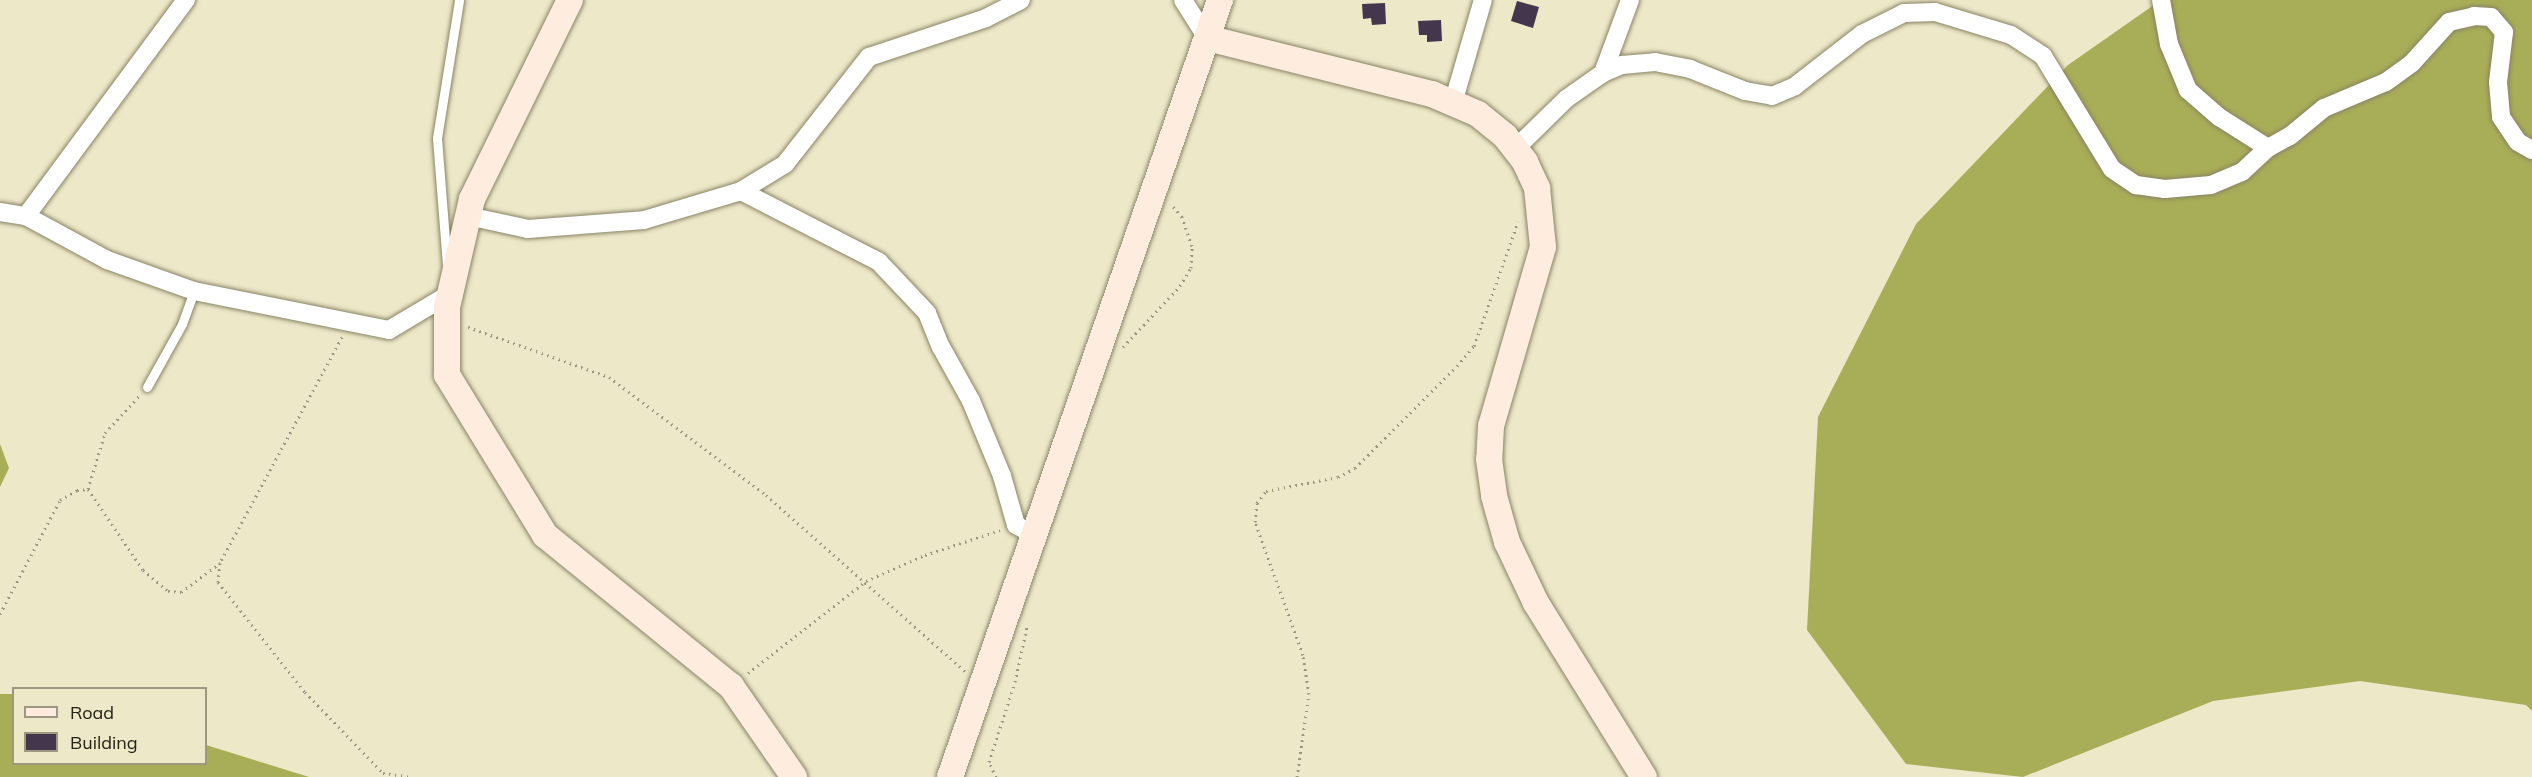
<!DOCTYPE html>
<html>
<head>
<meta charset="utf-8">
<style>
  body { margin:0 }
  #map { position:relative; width:2532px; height:777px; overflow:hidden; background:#ede8c8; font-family:Mulish,sans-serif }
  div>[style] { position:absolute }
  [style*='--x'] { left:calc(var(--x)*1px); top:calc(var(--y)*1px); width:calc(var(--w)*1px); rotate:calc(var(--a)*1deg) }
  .forest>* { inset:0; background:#a8ae57 }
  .building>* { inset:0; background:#43364d }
  .path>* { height:3px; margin-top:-1.5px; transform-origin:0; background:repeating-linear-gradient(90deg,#99967e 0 1.5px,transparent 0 6px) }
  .roads { filter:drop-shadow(0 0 2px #898466) drop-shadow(0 0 2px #898466) }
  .lane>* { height:9px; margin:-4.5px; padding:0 4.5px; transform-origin:4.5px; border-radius:4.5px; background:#fff }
  .street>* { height:18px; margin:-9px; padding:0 9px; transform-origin:9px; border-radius:9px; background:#fff }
  .secondary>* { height:26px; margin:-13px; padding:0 13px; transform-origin:13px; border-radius:13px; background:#feecde }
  span { translate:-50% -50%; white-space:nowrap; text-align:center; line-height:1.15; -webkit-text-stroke:6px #ede8c8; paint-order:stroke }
  .legend { position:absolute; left:12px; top:687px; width:195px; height:78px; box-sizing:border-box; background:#ede8c8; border:2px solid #9d9981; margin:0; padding:8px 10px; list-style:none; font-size:18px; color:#252317 }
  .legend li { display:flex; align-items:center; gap:12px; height:30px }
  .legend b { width:30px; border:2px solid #9d9981 }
</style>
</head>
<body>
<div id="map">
  <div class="forest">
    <i style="clip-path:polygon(2161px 0,2532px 0,2532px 711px,2526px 705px,2360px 681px,2213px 701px,2023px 777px,1906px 764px,1807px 630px,1818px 417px,1916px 224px,2068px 65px)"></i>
    <i style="clip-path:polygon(0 444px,9px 468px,0 487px)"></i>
    <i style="clip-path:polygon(0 694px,13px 694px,14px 764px,206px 764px,206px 745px,309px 777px,0 777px)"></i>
  </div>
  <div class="building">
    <i style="clip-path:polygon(1517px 1px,1539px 7px,1533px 28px,1511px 21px)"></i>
    <i style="clip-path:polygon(1385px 3px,1386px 24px,1372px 25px,1371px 18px,1363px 19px,1362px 4px)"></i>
    <i style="clip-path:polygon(1441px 20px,1442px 41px,1427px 42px,1427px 35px,1419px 35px,1418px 21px)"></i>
  </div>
  <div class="path">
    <i style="--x:468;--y:327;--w:150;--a:19.5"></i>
    <i style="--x:609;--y:377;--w:196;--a:36.9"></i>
    <i style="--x:766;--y:495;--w:266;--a:41.5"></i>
    <i style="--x:342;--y:337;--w:257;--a:118.4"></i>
    <i style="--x:220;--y:563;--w:19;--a:96"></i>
    <i style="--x:218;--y:582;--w:140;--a:51.7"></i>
    <i style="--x:305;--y:692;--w:112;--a:46.1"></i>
    <i style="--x:383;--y:773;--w:27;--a:8"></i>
    <i style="--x:1123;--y:347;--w:83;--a:-46.9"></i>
    <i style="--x:1180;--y:286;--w:21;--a:-59"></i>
    <i style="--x:1191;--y:268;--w:22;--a:-87"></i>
    <i style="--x:1192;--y:246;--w:31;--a:-109"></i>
    <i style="--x:1182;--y:217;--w:16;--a:-130"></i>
    <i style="--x:88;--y:489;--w:59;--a:-73.1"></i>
    <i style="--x:105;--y:433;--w:50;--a:-47.4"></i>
    <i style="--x:0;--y:614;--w:129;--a:-62.2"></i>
    <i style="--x:60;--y:500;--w:20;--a:-30"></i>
    <i style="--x:77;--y:490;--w:11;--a:-5"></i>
    <i style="--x:88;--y:489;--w:98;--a:55.8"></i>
    <i style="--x:143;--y:570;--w:33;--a:40"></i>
    <i style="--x:168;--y:591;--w:13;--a:4"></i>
    <i style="--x:181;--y:592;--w:49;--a:-36.6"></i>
    <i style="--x:748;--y:673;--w:150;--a:-37.9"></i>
    <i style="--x:866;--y:581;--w:64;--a:-23.8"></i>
    <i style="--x:925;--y:555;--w:79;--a:-18.4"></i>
    <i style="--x:996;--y:777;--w:17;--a:-115"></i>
    <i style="--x:989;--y:762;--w:84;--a:-72"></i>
    <i style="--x:1015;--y:682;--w:56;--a:-77.7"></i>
    <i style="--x:1297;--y:777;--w:84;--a:-81.8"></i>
    <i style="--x:1309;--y:694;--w:39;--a:-99"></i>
    <i style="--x:1303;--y:655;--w:141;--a:-109.8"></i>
    <i style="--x:1255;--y:522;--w:19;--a:-84"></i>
    <i style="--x:1257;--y:503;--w:15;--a:-53"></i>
    <i style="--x:1266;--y:491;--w:73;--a:-11"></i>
    <i style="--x:1338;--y:477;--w:19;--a:-28"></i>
    <i style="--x:1355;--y:468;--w:144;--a:-45"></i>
    <i style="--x:1457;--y:366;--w:26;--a:-50"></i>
    <i style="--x:1474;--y:346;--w:132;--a:-70.5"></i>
  </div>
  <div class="roads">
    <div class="lane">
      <i style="--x:447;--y:265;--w:127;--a:-94.5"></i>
      <i style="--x:437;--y:138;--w:140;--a:-80.9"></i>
      <i style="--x:147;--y:387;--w:72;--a:-60.9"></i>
      <i style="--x:182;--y:324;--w:35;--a:-70"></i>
    </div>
    <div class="street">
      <i style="--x:1183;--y:0;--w:45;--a:57.7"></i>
      <i style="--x:2161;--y:0;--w:45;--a:79.7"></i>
      <i style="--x:2169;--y:44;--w:50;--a:67.6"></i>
      <i style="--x:2188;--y:90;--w:41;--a:41.1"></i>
      <i style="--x:2219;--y:117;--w:58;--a:32.3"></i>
      <i style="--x:2268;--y:148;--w:25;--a:-29"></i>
      <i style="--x:2290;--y:136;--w:44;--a:-39.5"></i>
      <i style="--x:2324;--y:108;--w:67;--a:-22.8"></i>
      <i style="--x:2386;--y:82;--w:32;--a:-36"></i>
      <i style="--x:2412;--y:63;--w:55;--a:-47.9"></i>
      <i style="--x:2449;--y:22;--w:26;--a:-13"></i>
      <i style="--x:2474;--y:16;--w:17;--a:3"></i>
      <i style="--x:2491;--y:17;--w:20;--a:49"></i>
      <i style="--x:2504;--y:32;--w:50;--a:96.8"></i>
      <i style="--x:2498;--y:82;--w:35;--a:85"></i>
      <i style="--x:2501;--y:117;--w:30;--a:56"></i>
      <i style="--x:2518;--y:142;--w:16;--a:30"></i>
      <i style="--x:1603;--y:73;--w:78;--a:-69.7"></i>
      <i style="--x:1453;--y:103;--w:107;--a:-73.8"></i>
      <i style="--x:1515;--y:149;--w:71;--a:-44.4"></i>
      <i style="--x:1566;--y:99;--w:45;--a:-35.1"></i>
      <i style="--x:1603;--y:73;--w:21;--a:-23"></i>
      <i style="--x:1622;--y:65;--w:33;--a:-5"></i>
      <i style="--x:1655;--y:62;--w:36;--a:11"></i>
      <i style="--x:1690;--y:69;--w:59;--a:21.8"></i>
      <i style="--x:1745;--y:91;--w:27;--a:10"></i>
      <i style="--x:1772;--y:96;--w:25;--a:-23"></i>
      <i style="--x:1795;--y:86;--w:85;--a:-37.8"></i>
      <i style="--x:1862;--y:34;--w:47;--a:-26.6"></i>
      <i style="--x:1904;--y:13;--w:31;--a:-2"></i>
      <i style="--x:1935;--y:12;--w:79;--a:16.8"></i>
      <i style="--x:2011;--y:35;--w:38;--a:33"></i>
      <i style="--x:2043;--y:56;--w:132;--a:58.6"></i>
      <i style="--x:2112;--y:169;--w:29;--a:34"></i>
      <i style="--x:2136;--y:185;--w:29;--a:8"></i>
      <i style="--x:2165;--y:189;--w:46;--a:-5"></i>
      <i style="--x:2211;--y:185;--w:34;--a:-23"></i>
      <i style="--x:2242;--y:172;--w:35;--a:-43"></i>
      <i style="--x:741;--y:191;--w:155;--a:27.2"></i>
      <i style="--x:879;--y:262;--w:70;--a:46.7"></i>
      <i style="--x:927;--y:313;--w:37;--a:68"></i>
      <i style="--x:941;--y:347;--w:62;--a:60.9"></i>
      <i style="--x:971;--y:401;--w:81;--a:67.5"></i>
      <i style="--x:1002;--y:476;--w:51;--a:74.1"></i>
      <i style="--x:1016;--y:525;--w:21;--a:29"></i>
      <i style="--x:0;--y:212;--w:26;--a:9"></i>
      <i style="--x:26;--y:216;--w:92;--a:28.5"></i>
      <i style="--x:107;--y:260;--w:92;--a:19.6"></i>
      <i style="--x:194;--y:291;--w:199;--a:11.3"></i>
      <i style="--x:389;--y:330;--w:72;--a:-30.8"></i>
      <i style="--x:26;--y:216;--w:269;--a:-53.5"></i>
      <i style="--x:468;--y:216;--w:61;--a:12.2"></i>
      <i style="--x:528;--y:229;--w:116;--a:-4.4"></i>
      <i style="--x:644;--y:220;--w:101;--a:-16.6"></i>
      <i style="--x:741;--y:191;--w:52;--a:-31.5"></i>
      <i style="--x:785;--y:164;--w:136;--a:-51.9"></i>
      <i style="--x:869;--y:57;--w:123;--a:-18.4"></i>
      <i style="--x:986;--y:18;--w:39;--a:-27"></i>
    </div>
    <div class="secondary">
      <i style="--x:570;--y:0;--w:222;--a:116.2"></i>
      <i style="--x:472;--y:199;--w:111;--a:103"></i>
      <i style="--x:447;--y:307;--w:68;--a:90"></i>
      <i style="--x:447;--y:375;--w:188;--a:58.5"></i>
      <i style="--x:545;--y:535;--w:240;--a:39.1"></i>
      <i style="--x:731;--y:686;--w:111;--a:55.3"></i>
      <i style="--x:1207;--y:38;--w:232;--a:14"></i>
      <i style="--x:1432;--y:94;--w:50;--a:23.5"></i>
      <i style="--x:1478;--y:114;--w:35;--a:39"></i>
      <i style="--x:1505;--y:136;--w:33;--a:52"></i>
      <i style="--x:1525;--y:162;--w:29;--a:65"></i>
      <i style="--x:1537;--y:188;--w:59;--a:84.2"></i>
      <i style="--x:1543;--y:247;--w:186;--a:106.2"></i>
      <i style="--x:1491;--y:426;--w:33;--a:93"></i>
      <i style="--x:1489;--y:459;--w:37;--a:82"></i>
      <i style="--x:1494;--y:496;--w:48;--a:74.2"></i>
      <i style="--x:1507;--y:542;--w:68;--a:64.6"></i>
      <i style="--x:1536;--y:603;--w:205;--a:58.2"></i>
      <i style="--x:950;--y:777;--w:823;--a:-70.84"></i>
    </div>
  </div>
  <ul class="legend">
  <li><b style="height:8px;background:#feecde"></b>Road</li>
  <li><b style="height:16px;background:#43364d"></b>Building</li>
  </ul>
</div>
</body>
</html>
